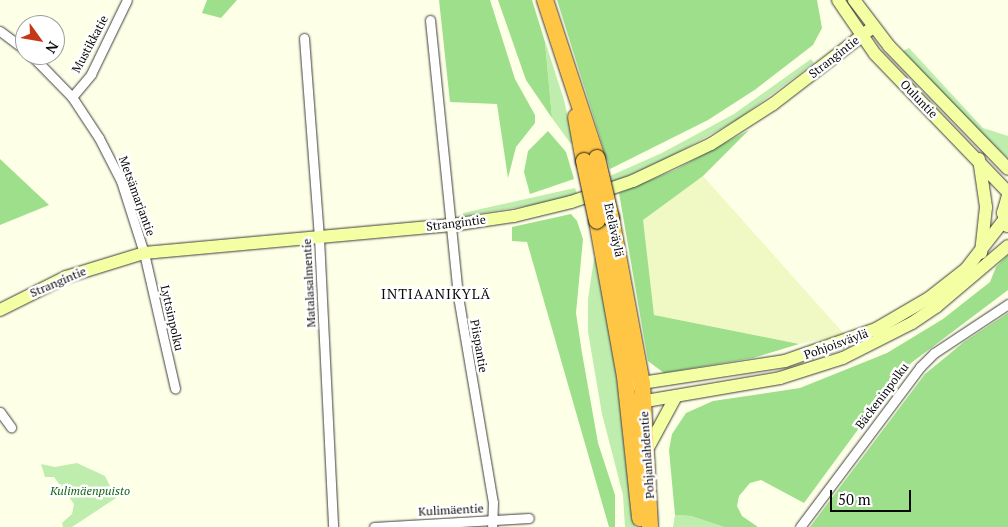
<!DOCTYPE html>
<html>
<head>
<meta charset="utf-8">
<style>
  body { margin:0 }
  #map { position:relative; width:1008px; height:527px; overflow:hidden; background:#feffe7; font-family:"PT Serif",serif }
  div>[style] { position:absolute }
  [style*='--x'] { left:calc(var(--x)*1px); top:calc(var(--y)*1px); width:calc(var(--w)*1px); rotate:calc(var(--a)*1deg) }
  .farmland>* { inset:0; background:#f0f8c4 }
  .green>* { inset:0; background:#bfedad }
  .forest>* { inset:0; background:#9ddf8b }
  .roads { filter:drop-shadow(0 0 1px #3d3d3d) drop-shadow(0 0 1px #3d3d3d) }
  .street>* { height:9px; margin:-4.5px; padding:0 4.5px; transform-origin:4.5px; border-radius:4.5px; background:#fff }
  .secondary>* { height:12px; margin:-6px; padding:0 6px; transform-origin:6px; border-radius:6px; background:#f3ffa2 }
  .highway>* { height:16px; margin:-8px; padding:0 8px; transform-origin:8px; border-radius:8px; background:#ffc645 }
  .bridges { filter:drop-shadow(0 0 1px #1b1b1b) drop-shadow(0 0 1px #1b1b1b) }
  .highway-bridge>* { height:16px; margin:-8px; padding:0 8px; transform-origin:8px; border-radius:8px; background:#ffc645 }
  span { translate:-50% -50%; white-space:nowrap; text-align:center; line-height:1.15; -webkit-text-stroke:5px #fff; paint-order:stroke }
  .street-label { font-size:12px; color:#0a0a0a }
  .park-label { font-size:12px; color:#156618; font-style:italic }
  .neighbourhood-label { font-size:14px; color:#0a0a0a; letter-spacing:1px }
  .north { position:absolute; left:15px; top:15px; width:50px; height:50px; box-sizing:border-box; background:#fff; border:1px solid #9d9d9d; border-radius:50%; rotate:122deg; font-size:14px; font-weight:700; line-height:20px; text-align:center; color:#0a0a0a }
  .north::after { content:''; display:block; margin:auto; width:18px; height:22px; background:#c63716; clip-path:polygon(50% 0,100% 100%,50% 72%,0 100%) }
  .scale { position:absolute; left:830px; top:490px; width:81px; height:22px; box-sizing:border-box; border:2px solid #0a0a0a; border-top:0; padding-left:6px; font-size:15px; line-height:18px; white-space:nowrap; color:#0a0a0a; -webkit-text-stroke:4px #fff; paint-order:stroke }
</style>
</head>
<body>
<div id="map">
  <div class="farmland">
    <i style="clip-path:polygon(703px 176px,845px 335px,799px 344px,654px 315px,642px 220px)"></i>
  </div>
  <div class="green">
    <i style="clip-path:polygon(545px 41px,564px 100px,573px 141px,571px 144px,552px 118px)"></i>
    <i style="clip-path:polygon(909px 48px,983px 128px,1008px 136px,1008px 158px,964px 117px,903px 51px)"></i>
    <i style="clip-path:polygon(811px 59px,814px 63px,737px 120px,666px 159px,612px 183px,610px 176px,662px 153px,734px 114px)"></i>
    <i style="clip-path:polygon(575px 188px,577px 194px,540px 204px,463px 216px,463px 213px)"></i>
    <i style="clip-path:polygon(599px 255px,620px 400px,635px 527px,625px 527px,623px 495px,602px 414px,588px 332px,588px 299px,594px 259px)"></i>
    <i style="clip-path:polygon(77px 463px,105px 476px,116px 498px,72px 527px,63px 527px,62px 523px,72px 514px,74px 504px,54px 477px,45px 477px,41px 464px,55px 467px)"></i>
    <i style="clip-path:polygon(675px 515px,691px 516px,724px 527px,673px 527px)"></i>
  </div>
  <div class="forest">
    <i style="clip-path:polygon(207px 0,237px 0,221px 18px,202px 13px)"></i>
    <i style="clip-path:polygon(439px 0,490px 0,515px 79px,535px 115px,535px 123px,516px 147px,508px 178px,497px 104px,450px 102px)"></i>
    <i style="clip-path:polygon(498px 0,532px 0,545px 42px,552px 118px,526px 80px)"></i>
    <i style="clip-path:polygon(557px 0,817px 0,822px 28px,813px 45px,756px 89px,708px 120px,610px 169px)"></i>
    <i style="clip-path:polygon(749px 130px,703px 176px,643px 220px,654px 315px,799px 344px,753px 358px,664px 373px,648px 361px,619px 193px,675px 170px)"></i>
    <i style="clip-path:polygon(548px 131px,566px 152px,574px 179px,530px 194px,524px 172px,528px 151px)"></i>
    <i style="clip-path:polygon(0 159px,49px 205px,0 225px)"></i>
    <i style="clip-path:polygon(571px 214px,577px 221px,583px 239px,576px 313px,582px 353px,598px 443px,615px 495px,615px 527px,609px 527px,527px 242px,512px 241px,512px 227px)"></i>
    <i style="clip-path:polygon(1008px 255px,1008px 290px,911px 363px,887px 390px,804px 503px,761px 480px,750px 483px,739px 496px,737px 506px,742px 516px,758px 527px,724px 527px,691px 516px,675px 515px,669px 450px,672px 434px,686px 413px,713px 401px,800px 388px,887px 353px,943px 319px,990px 282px,996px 267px)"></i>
    <i style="clip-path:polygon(1008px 313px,1008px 527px,810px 527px,925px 374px,964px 342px)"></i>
  </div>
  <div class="roads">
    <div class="street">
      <i style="--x:430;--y:20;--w:277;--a:84.2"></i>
      <i style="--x:458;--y:296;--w:209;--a:80.4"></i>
      <i style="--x:493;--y:502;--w:25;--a:92"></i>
      <i style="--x:0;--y:31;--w:31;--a:37"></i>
      <i style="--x:304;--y:38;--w:201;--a:85.7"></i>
      <i style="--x:319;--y:238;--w:289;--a:87.2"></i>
      <i style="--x:31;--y:55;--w:59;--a:45.7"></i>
      <i style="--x:72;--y:97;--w:49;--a:56.6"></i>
      <i style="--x:99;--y:138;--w:48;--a:62.9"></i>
      <i style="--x:121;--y:181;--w:76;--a:72.3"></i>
      <i style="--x:144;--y:253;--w:139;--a:77.1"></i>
      <i style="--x:72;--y:97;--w:30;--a:-50"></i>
      <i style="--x:91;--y:74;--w:82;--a:-64.1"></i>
      <i style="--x:0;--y:412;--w:19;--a:54"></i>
      <i style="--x:374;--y:527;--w:155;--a:-3.3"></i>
      <i style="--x:800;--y:527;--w:200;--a:-53.1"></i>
      <i style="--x:920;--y:367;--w:20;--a:-45"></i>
      <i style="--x:934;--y:353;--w:89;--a:-33.5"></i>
    </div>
    <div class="secondary">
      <i style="--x:838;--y:0;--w:65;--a:55.6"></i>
      <i style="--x:875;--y:54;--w:192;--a:46.1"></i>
      <i style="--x:854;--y:0;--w:58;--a:52.7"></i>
      <i style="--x:889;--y:46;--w:171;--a:45.9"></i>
      <i style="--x:979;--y:159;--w:49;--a:81.7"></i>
      <i style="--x:986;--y:207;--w:46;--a:96.2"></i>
      <i style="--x:1007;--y:226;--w:14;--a:-107"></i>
      <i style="--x:1003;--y:213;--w:19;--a:-74"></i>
      <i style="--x:0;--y:310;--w:74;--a:-26.6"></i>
      <i style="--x:66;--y:277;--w:82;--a:-17.1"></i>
      <i style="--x:144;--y:253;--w:309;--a:-5.2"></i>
      <i style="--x:452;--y:225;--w:63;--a:-8.3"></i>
      <i style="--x:514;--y:216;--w:59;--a:-13.8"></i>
      <i style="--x:571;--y:202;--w:65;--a:-18.7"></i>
      <i style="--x:633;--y:181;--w:86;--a:-25.4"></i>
      <i style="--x:711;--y:144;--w:74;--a:-32.8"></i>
      <i style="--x:773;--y:104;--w:126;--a:-37.6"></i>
      <i style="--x:635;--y:384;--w:152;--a:-8.7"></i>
      <i style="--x:785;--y:361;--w:96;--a:-19.4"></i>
      <i style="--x:876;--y:329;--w:61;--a:-30.3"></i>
      <i style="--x:929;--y:298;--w:47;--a:-38.1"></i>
      <i style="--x:966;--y:269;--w:62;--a:-52.2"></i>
      <i style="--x:634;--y:403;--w:148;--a:-9.7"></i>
      <i style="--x:780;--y:378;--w:66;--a:-17.6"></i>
      <i style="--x:843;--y:358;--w:77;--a:-26.9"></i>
      <i style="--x:912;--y:323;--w:29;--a:-34"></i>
      <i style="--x:936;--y:307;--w:94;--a:-40.3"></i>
      <i style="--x:648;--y:448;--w:59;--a:-61.7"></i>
    </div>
    <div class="highway">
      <i style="--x:545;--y:0;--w:166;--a:71.8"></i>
      <i style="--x:576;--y:117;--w:45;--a:79.7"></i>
      <i style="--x:611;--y:218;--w:168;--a:79.4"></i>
      <i style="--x:642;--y:383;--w:144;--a:86.8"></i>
      <i style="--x:597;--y:221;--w:158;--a:79.8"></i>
      <i style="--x:625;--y:377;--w:142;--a:83.9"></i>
    </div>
  </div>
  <div class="bridges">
    <div class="highway-bridge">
      <i style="--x:597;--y:158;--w:62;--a:76.9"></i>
      <i style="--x:584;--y:161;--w:61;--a:77.8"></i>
    </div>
  </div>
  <div class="street-label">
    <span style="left:90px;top:44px;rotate:-62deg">Mustikkatie</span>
    <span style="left:834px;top:57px;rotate:-38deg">Strangintie</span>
    <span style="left:919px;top:99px;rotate:46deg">Ouluntie</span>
    <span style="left:137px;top:196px;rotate:70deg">Metsämarjantie</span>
    <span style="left:456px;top:223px;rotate:-7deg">Strangintie</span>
    <span style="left:614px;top:230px;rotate:78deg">Eteläväylä</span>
    <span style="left:58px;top:282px;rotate:-23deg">Strangintie</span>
    <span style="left:309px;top:283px;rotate:-93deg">Matalasalmentie</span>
    <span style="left:172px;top:318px;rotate:77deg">Lyttsinpolku</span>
    <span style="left:836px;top:344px;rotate:-20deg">Pohjoisväylä</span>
    <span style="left:479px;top:346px;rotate:80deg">Piispantie</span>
    <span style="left:882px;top:396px;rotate:-53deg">Bäckeninpolku</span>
    <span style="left:647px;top:455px;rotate:-94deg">Pohjanlahdentie</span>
    <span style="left:451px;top:510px;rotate:-3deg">Kulimäentie</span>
  </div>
  <div class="park-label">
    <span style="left:90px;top:491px">Kulimäenpuisto</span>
  </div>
  <div class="neighbourhood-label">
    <span style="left:436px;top:294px">INTIAANIKYLÄ</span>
  </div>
  <div class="north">N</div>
  <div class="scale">50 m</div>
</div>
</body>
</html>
